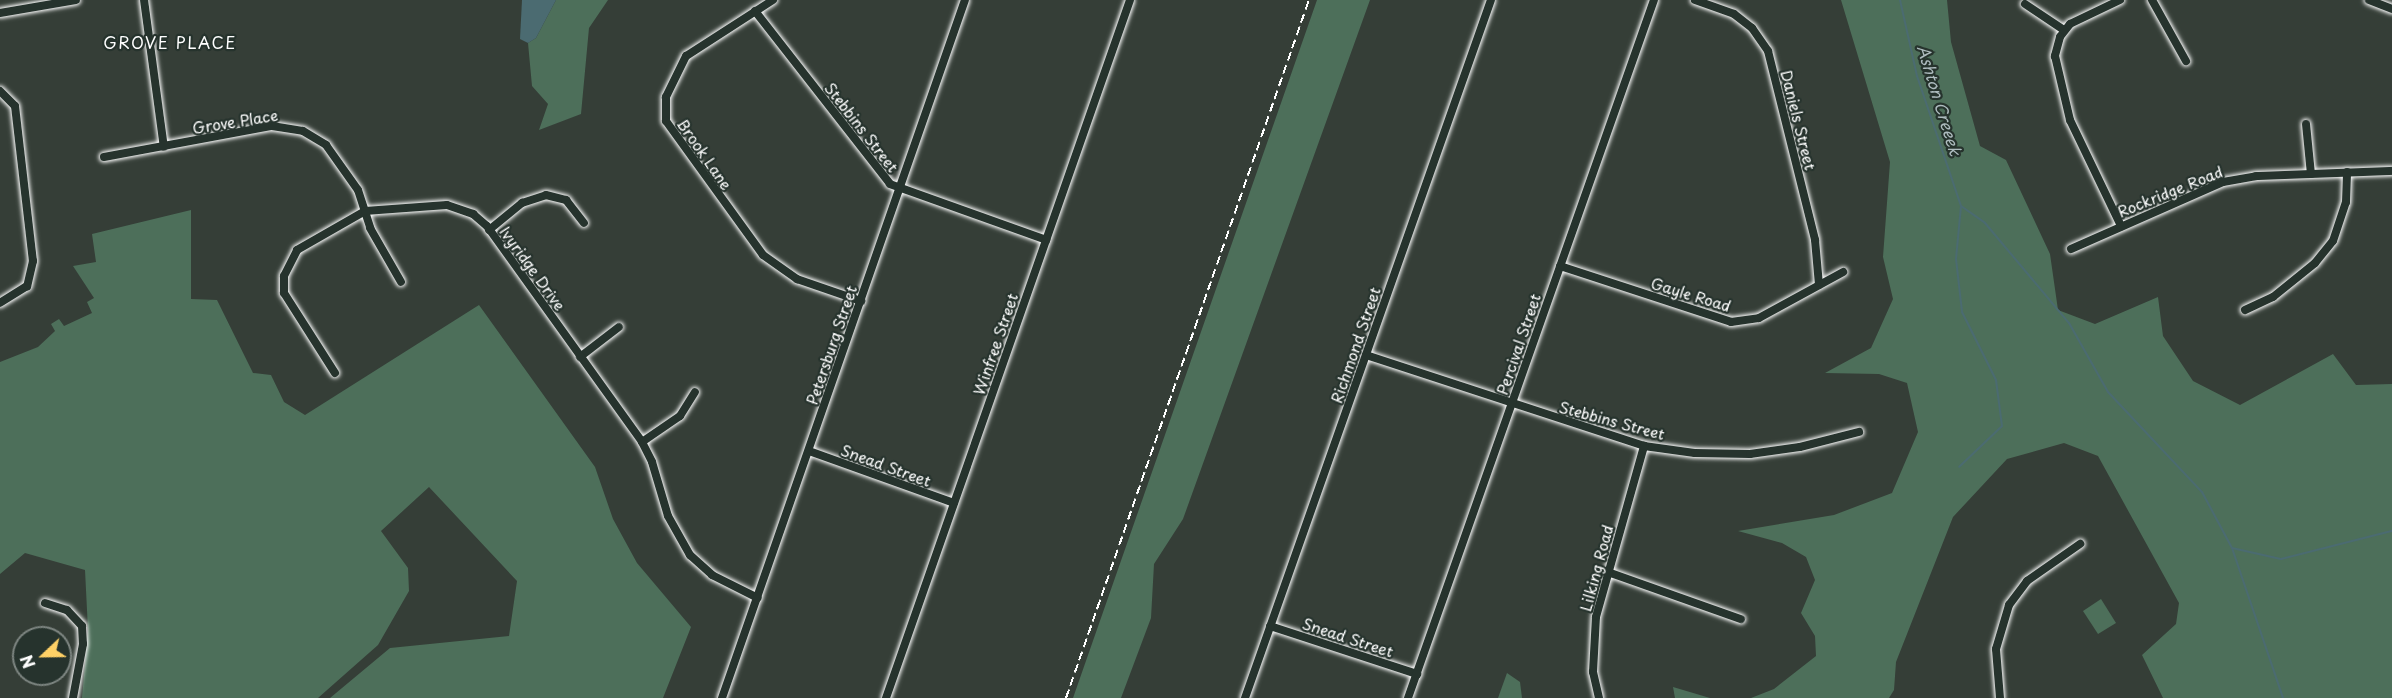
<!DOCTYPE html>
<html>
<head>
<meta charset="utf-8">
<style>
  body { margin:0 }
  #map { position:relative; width:2392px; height:698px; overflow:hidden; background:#353e37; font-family:"Playpen Sans",sans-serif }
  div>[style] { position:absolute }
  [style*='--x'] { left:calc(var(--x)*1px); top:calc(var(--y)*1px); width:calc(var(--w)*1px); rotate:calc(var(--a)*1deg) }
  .green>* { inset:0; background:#4d6f5a }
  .water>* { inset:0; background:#4b6b71 }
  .stream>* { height:2px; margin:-1px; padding:0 1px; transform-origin:1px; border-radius:1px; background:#4b6b71 }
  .roads { filter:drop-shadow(0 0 2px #fff) drop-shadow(0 0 2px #fff) }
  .minor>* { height:8px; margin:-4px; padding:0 4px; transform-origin:4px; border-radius:4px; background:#26332d }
  .rail>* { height:2px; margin-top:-1px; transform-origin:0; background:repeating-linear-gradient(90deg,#fff 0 9px,transparent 0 13.5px) }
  span { translate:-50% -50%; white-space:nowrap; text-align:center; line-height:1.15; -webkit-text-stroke:4.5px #26332d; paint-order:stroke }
  .street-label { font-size:15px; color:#fff }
  .neighbourhood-label { font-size:16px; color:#fff; letter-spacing:1.5px }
  .water-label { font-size:16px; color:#aebcbf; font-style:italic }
  .north { position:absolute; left:12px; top:626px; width:60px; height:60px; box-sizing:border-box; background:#26332d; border:2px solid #7d8581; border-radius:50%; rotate:248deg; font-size:16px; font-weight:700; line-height:24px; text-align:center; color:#fff }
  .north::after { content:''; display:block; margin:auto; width:21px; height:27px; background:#ffd166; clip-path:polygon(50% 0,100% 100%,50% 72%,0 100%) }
</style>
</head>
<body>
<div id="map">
  <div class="green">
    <i style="clip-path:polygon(556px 0,608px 0,589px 28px,581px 114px,539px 130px,548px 104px,532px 86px,528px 43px,536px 38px)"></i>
    <i style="clip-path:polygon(1317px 0,1370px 0,1183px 519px,1154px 564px,1151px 618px,1121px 698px,1073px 698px)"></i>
    <i style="clip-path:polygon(1841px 0,1947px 0,1951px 42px,1980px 146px,2006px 160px,2050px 254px,2058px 310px,2095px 324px,2158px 297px,2163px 336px,2193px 381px,2240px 405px,2333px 354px,2356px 385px,2392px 384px,2392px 698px,2163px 698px,2142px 655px,2176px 624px,2179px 603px,2098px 456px,2064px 443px,2007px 459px,1953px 517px,1896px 662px,1894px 690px,1889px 698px,1751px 698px,1774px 689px,1816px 656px,1815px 636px,1801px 613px,1815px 580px,1806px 557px,1782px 543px,1738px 531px,1834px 515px,1892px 493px,1918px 432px,1907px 383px,1879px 374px,1825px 373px,1871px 348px,1893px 299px,1883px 257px,1890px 162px)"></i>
    <i style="clip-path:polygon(191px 210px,191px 299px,217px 300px,253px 373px,271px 375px,284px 402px,305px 415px,479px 305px,595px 467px,613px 519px,637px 563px,691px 627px,663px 698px,330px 698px,390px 648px,509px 636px,517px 581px,429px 487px,381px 531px,408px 568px,409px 591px,378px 645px,318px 698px,82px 698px,88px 630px,85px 570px,25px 553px,0 574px,0 362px,38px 347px,55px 331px,51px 324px,59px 319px,64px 326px,92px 313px,87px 302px,94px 298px,73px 266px,96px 262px,92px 234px)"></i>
    <i style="clip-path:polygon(2101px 599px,2116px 623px,2098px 634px,2083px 611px)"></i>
    <i style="clip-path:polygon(1507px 673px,1520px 682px,1522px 698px,1498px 698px)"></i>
    <i style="clip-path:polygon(1673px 687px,1710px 698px,1675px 698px)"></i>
  </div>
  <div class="water">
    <i style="clip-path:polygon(522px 0,556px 0,536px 38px,528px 43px,520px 39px)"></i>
  </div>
  <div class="stream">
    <i style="--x:1900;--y:0;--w:78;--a:77.4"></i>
    <i style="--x:1917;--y:76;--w:137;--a:71.3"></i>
    <i style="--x:1961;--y:206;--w:53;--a:95.4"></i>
    <i style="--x:1956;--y:259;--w:53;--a:83.5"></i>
    <i style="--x:1962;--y:312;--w:76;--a:63.4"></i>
    <i style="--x:1996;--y:380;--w:46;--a:82.6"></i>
    <i style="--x:2002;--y:426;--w:59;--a:136.4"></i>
    <i style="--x:1961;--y:206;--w:29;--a:35"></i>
    <i style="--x:1985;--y:223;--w:131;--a:50"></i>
    <i style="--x:2069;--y:323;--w:79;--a:60.5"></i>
    <i style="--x:2108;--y:392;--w:137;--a:46.8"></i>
    <i style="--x:2202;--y:492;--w:64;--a:61.8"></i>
    <i style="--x:2232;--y:548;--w:158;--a:71.2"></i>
    <i style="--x:2232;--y:548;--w:50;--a:12.7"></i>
    <i style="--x:2281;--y:559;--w:114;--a:-14.2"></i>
  </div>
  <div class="roads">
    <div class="minor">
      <i style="--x:144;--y:0;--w:148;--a:82.3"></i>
      <i style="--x:773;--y:0;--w:103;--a:147.2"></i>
      <i style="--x:686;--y:56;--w:46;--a:116"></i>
      <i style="--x:666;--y:97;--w:24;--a:90"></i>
      <i style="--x:666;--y:121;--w:165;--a:54.1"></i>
      <i style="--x:763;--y:255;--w:42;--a:35.2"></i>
      <i style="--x:797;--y:279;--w:68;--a:19"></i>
      <i style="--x:1695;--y:0;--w:41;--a:19.7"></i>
      <i style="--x:1734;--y:14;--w:23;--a:38"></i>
      <i style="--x:1752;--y:28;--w:28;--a:55"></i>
      <i style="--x:1768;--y:51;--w:195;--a:76"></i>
      <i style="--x:1815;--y:240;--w:45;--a:84.9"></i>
      <i style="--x:2120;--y:0;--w:55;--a:154.4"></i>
      <i style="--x:2070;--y:24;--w:16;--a:128"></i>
      <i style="--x:2060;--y:37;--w:20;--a:105"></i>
      <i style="--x:2055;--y:56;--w:66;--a:76.8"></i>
      <i style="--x:2070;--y:120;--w:118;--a:64.3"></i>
      <i style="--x:2152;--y:0;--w:70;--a:60.9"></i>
      <i style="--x:2369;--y:0;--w:25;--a:21"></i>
      <i style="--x:2025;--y:4;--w:47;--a:33.7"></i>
      <i style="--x:755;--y:11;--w:219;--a:52"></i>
      <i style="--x:890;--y:184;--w:166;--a:19.7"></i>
      <i style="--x:0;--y:13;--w:77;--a:-9.7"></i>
      <i style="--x:0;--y:91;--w:21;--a:45"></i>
      <i style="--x:15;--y:106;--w:156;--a:83.4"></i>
      <i style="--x:33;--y:261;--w:26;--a:103"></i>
      <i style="--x:27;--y:286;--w:32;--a:148"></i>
      <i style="--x:2306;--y:124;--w:50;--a:84.3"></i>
      <i style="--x:104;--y:157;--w:171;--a:-10.5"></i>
      <i style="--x:272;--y:126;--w:31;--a:9"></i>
      <i style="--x:303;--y:131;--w:27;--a:31"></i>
      <i style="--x:326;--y:145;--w:55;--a:54.6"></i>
      <i style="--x:358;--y:190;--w:40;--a:72"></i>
      <i style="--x:370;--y:228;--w:62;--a:60.1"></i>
      <i style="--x:489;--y:230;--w:43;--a:-39.3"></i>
      <i style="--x:522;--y:203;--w:25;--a:-18"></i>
      <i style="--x:546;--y:195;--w:21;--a:14"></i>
      <i style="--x:566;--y:200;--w:29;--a:52"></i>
      <i style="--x:2071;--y:249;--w:166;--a:-23.8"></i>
      <i style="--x:2223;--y:182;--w:34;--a:-10"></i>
      <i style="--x:2256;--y:176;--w:136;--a:-2.1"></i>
      <i style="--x:1560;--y:266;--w:180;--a:18.1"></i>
      <i style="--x:1731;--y:322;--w:28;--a:-8"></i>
      <i style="--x:1759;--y:318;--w:96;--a:-28.7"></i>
      <i style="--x:2245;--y:310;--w:31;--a:-25"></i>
      <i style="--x:2273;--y:297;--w:54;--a:-39"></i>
      <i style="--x:2315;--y:263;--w:28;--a:-51"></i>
      <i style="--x:2333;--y:241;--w:41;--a:-71.6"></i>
      <i style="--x:2346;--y:202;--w:30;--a:-88"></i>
      <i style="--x:1366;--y:355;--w:293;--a:18.1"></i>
      <i style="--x:1644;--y:446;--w:51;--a:7.8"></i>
      <i style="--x:1695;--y:453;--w:55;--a:1"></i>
      <i style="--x:1750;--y:454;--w:50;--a:-8"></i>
      <i style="--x:1800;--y:447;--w:61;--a:-14.3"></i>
      <i style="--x:580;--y:357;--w:49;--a:-37.6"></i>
      <i style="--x:335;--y:373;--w:95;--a:-122.5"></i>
      <i style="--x:284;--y:293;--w:17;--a:-90"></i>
      <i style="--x:284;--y:276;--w:29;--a:-63"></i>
      <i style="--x:297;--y:250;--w:78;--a:-29.8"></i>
      <i style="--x:365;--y:211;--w:82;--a:-4.2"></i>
      <i style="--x:447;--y:205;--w:28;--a:19"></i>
      <i style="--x:473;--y:214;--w:18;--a:41"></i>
      <i style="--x:487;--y:226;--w:266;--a:54.3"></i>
      <i style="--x:642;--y:442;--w:22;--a:63"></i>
      <i style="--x:652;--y:462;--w:56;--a:73.5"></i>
      <i style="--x:668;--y:516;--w:45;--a:60.6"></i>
      <i style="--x:690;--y:555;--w:30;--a:42"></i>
      <i style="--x:712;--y:575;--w:51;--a:26.6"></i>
      <i style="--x:642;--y:442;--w:46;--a:-34.4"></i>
      <i style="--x:680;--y:416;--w:28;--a:-58"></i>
      <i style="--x:809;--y:451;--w:154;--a:19.7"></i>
      <i style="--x:1608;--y:572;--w:141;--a:19.5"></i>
      <i style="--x:45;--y:603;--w:23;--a:18"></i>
      <i style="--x:67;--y:610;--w:22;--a:47"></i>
      <i style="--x:82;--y:626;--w:18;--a:87"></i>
      <i style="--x:83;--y:644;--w:55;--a:100.5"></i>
      <i style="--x:1270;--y:626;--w:155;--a:18.1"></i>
      <i style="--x:722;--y:698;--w:739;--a:-70.81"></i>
      <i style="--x:886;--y:698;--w:739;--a:-70.73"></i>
      <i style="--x:1245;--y:698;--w:740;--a:-70.59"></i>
      <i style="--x:1408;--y:698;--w:740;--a:-70.59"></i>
      <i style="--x:1599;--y:698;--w:27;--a:-103"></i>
      <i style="--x:1593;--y:672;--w:55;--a:-86.9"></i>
      <i style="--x:1596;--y:617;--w:178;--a:-74.3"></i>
      <i style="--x:2000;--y:698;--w:49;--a:-94.7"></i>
      <i style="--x:1996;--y:649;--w:46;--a:-73.5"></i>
      <i style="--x:2009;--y:605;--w:30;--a:-53"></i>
      <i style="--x:2027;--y:581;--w:65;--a:-34.9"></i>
    </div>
  </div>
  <div class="rail">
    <i style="--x:1066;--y:698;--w:739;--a:-70.81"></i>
  </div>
  <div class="street-label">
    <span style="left:1799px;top:120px;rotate:76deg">Daniels Street</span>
    <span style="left:235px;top:121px;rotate:-9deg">Grove Place</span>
    <span style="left:862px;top:127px;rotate:52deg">Stebbins Street</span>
    <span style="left:705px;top:154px;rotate:55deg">Brook Lane</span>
    <span style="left:2170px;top:191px;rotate:-22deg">Rockridge Road</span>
    <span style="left:533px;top:268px;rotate:54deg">Ivyridge Drive</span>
    <span style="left:1691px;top:294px;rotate:17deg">Gayle Road</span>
    <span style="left:995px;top:344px;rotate:-71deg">Winfree Street</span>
    <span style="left:1518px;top:344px;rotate:-71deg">Percival Street</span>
    <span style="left:831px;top:345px;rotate:-71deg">Petersburg Street</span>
    <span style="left:1355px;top:345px;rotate:-71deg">Richmond Street</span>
    <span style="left:1612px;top:420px;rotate:15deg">Stebbins Street</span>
    <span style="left:886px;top:465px;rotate:20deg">Snead Street</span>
    <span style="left:1596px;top:568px;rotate:-75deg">Lilking Road</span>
    <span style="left:1348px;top:637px;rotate:18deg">Snead Street</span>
  </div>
  <div class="neighbourhood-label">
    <span style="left:170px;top:42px">GROVE PLACE</span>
  </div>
  <div class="water-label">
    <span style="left:1940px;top:100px;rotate:73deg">Ashton Creeek</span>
  </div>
  <div class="north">N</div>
</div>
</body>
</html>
